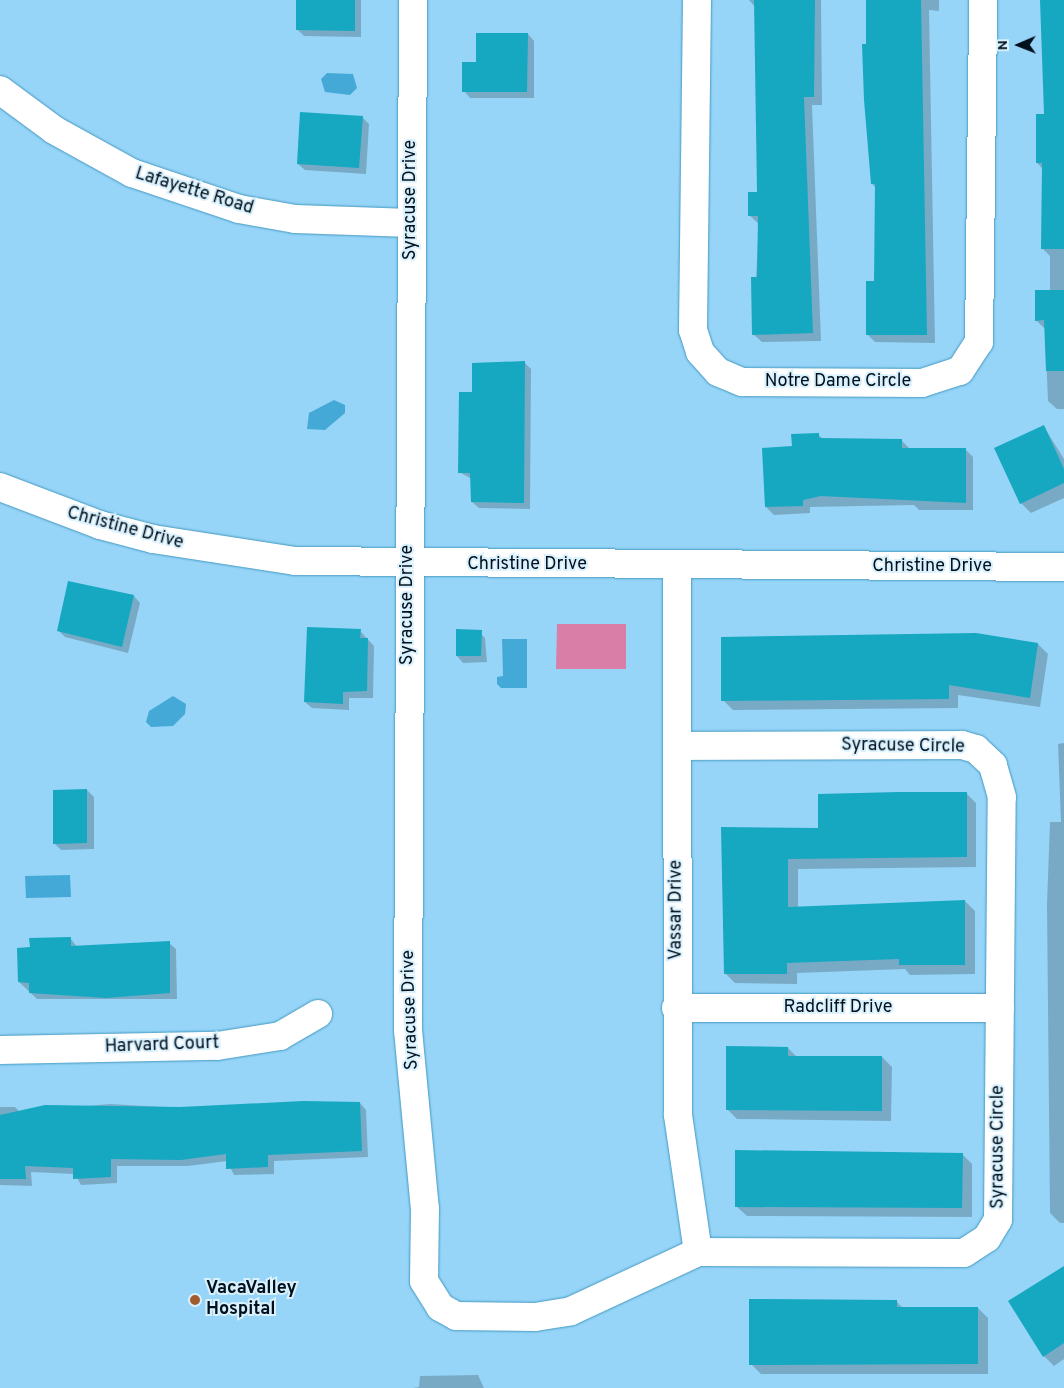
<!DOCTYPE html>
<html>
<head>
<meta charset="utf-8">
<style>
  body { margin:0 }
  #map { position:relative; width:1064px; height:1388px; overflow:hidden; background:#96d5f8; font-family:Overpass,sans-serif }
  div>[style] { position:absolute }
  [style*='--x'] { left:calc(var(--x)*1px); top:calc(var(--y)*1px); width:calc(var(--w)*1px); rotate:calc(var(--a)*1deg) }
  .green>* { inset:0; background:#d97fa7 }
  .water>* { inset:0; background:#45a9d8 }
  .shadow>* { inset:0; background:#0003 }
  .building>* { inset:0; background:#15a8c0 }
  .roads { filter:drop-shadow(0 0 1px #4699c1) drop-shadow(0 0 1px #4699c1) }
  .minor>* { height:28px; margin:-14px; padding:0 14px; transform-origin:14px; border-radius:14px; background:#fff }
  .dots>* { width:14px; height:14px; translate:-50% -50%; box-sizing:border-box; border:2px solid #d9f0fd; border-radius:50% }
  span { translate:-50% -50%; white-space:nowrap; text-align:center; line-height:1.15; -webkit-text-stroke:4px #d9f0fd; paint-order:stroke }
  .street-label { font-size:18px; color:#00101c }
  .poi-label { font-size:18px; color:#00101c; font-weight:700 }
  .left { translate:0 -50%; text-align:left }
  .north { position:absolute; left:994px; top:20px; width:50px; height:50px; -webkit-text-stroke:4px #d9f0fd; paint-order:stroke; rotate:269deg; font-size:14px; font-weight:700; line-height:20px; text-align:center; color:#00101c }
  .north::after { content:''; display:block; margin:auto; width:18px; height:22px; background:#00101c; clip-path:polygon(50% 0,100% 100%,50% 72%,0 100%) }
</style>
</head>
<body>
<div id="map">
  <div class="green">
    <i style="clip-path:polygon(557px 624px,626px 624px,626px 669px,556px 669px)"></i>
  </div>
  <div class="water">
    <i style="clip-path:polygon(327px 73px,353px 74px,357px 88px,350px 95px,325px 92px,321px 79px)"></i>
    <i style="clip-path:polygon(334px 400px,345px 405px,345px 413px,325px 430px,307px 429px,309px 413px)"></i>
    <i style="clip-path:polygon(502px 639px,527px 639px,527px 688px,501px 688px,497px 684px,497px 677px,503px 676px)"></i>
    <i style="clip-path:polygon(173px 696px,186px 704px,185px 714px,173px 726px,151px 727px,146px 722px,149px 711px)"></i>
    <i style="clip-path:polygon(70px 875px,71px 897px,26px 898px,25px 876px)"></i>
  </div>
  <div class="shadow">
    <i style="clip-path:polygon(297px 0,361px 0,361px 37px,304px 36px,298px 30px)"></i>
    <i style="clip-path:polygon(749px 0,821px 0,822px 105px,812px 105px,821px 341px,762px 342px,753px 334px,759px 224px,749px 215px,758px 193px,755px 7px)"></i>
    <i style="clip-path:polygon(867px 0,939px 0,939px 11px,929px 10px,935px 343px,875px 342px,867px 334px,875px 282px,876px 188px,872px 184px)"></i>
    <i style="clip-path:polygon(1044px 0,1064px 0,1064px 409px,1057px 409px,1048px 401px,1045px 329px,1036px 320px,1050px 291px,1050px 256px,1042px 248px,1043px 169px,1037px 163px,1046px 115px)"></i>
    <i style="clip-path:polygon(528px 34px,534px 41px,534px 98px,470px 98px,464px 91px,477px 63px)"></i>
    <i style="clip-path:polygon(362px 117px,369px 124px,366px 174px,305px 170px,298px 164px)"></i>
    <i style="clip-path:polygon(525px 363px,531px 369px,530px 509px,479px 508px,472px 502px,472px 479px,459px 472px,473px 393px)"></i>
    <i style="clip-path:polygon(1044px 427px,1064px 459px,1064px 498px,1031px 513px,1021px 503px)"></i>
    <i style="clip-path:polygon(818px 434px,824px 440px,901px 440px,909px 448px,965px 449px,973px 457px,973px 510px,919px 510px,914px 505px,810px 507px,810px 513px,774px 515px,766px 507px,793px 448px)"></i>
    <i style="clip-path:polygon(134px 596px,140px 603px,128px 653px,65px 637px,58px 630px)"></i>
    <i style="clip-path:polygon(360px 631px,374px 646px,373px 698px,349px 698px,349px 710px,312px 708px,305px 702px)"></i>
    <i style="clip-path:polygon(478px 631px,485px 638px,487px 662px,463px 663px,457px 656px)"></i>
    <i style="clip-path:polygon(1038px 644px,1048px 654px,1040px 707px,958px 695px,958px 708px,733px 710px,723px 700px)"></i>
    <i style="clip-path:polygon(1064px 743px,1064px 1223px,1060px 1223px,1050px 1213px,1047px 904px,1050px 822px,1061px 822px,1058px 744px)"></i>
    <i style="clip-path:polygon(87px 790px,94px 797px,94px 849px,61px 850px,54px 843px)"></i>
    <i style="clip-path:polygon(966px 793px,976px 803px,976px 867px,798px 869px,798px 908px,965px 901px,975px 911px,975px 974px,910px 975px,905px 969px,797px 973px,797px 984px,735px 983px,725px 973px,723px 828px,819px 829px)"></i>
    <i style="clip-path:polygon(71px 939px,77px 947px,169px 943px,176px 949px,177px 999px,37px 999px,19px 982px,31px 949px)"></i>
    <i style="clip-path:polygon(788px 1048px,797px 1057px,882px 1057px,892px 1067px,891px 1121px,737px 1119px,727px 1109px)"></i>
    <i style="clip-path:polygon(360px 1103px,366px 1110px,368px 1157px,274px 1161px,274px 1174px,234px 1175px,227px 1161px,188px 1166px,117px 1166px,117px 1183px,81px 1185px,75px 1174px,31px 1172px,32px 1186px,0 1185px,0 1107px,15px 1107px,20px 1112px,110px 1104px,180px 1108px)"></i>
    <i style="clip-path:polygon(962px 1154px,972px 1164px,972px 1217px,747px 1216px,736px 1206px)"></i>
    <i style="clip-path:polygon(1064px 1272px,1064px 1359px,1054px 1366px,1044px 1356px)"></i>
    <i style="clip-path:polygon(897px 1302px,903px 1308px,978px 1308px,988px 1318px,988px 1374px,761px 1374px,751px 1364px)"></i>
    <i style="clip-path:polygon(478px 1375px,484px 1388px,413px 1388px,419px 1387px,420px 1376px)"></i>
  </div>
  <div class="building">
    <i style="clip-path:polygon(296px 0,355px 0,355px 31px,296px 30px)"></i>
    <i style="clip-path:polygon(754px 0,815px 0,814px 97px,804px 97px,813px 333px,752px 335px,751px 277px,757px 277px,758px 216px,748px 216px,748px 192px,757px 192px)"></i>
    <i style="clip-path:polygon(866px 0,921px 0,927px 335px,866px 335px,866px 281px,874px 281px,875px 184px,871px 184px,864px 100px,862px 44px,866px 44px)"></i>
    <i style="clip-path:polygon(1040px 0,1064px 0,1064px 249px,1041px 249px,1042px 163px,1036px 163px,1036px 114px,1044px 114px)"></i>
    <i style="clip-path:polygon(476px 33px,528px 33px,527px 92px,462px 92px,462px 62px,476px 62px)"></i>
    <i style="clip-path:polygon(300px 112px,363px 116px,359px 168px,297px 164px)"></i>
    <i style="clip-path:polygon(1035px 290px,1064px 290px,1064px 371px,1046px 371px,1044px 320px,1035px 321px)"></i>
    <i style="clip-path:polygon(525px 361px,524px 503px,471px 502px,470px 473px,458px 473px,459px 392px,472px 392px,472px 363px)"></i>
    <i style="clip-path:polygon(1044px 425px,1064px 469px,1064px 483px,1020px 504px,994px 448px)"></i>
    <i style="clip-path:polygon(819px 433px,819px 438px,902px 439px,902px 448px,966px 448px,966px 503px,821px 496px,803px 500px,803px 506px,765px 507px,762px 448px,792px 446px,791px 434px)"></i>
    <i style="clip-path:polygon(68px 581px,134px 595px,122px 647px,57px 631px)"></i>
    <i style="clip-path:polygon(307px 627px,361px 629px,360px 638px,368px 638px,367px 691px,343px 692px,343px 704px,304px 702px)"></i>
    <i style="clip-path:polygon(456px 629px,482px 630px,481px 656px,456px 656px)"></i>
    <i style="clip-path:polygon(976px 633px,1038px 643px,1030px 698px,949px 685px,949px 699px,721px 701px,721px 637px)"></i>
    <i style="clip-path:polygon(87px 789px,87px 843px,53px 844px,53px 790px)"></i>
    <i style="clip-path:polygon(899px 792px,967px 792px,967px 857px,788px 859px,788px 907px,965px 900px,965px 965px,899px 965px,899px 959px,787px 963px,787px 974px,724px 974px,721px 827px,818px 828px,818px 794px)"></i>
    <i style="clip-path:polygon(71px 937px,71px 946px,170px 941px,170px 993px,106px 998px,29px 993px,29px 983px,18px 982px,17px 948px,30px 947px,29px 938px)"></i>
    <i style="clip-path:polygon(726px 1046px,788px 1047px,788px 1056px,882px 1056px,882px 1111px,726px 1110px)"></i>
    <i style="clip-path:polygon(303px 1101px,360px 1102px,362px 1151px,268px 1155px,268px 1167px,226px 1169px,226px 1154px,181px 1160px,111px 1159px,111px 1177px,73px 1179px,73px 1168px,25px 1166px,26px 1179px,0 1179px,0 1115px,45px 1105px,180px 1107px)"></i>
    <i style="clip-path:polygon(735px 1150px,963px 1153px,962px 1208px,735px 1207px)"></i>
    <i style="clip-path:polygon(1064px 1266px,1064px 1343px,1043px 1357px,1008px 1301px)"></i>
    <i style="clip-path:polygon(749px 1299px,897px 1300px,897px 1307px,978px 1307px,978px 1364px,749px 1365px)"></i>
  </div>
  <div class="roads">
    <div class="minor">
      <i style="--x:413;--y:0;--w:1030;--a:90.28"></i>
      <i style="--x:408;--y:1030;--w:180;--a:84.6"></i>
      <i style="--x:425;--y:1209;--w:72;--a:90.8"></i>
      <i style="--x:424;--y:1281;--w:31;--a:58"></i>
      <i style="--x:440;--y:1307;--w:18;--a:29"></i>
      <i style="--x:456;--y:1316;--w:79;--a:0.7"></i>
      <i style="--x:535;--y:1317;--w:36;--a:-9"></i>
      <i style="--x:571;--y:1311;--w:140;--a:-24.9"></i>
      <i style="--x:698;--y:1252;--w:266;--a:0.2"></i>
      <i style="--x:964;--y:1253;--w:27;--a:-33"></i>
      <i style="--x:987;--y:1238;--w:21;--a:-59"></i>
      <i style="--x:998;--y:1220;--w:423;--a:-89.5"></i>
      <i style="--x:1002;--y:797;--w:33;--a:-106"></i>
      <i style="--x:993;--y:765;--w:23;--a:-137"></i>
      <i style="--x:976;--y:749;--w:15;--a:-164"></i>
      <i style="--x:962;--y:745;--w:285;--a:179.8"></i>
      <i style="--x:697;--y:0;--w:330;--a:90.7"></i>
      <i style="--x:693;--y:330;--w:23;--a:72"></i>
      <i style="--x:700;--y:352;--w:27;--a:48"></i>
      <i style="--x:718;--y:372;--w:26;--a:23"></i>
      <i style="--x:742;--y:382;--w:180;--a:0.3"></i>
      <i style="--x:922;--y:383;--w:40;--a:-18"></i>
      <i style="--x:960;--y:371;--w:35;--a:-57"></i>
      <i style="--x:979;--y:342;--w:342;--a:-89.3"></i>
      <i style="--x:0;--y:90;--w:67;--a:36.5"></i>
      <i style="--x:54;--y:130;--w:89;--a:28.9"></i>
      <i style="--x:132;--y:173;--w:113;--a:18.6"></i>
      <i style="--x:239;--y:209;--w:57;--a:10.1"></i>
      <i style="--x:295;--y:219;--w:116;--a:2"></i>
      <i style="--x:0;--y:487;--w:107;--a:20.8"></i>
      <i style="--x:100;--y:525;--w:55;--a:14.8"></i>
      <i style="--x:153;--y:539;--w:144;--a:8.8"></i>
      <i style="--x:295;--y:561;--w:769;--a:0.45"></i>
      <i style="--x:677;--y:566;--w:549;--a:89.9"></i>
      <i style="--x:678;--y:1115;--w:138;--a:81.7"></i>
      <i style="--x:676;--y:1008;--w:324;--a:0"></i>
      <i style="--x:0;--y:1050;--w:217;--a:-1.1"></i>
      <i style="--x:217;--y:1046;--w:64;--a:-9"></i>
      <i style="--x:280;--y:1036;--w:44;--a:-30.1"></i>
    </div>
  </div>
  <div class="dots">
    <i style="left:195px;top:1300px;background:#a15c2e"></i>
  </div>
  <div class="street-label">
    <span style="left:194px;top:192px;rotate:17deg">Lafayette Road</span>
    <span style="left:411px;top:200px;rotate:-90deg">Syracuse Drive</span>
    <span style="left:838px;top:382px">Notre Dame Circle</span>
    <span style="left:125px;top:529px;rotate:15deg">Christine Drive</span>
    <span style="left:527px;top:565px">Christine Drive</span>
    <span style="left:932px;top:567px">Christine Drive</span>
    <span style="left:408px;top:605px;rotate:-90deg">Syracuse Drive</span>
    <span style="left:903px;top:747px;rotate:1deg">Syracuse Circle</span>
    <span style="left:677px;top:910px;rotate:-90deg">Vassar Drive</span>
    <span style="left:838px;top:1008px">Radcliff Drive</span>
    <span style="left:411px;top:1010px;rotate:-92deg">Syracuse Drive</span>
    <span style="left:162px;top:1046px;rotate:-2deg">Harvard Court</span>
    <span style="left:999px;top:1147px;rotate:-90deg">Syracuse Circle</span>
  </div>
  <div class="poi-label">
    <span class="left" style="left:206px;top:1300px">VacaValley<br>Hospital</span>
  </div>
  <div class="north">N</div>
</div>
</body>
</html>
